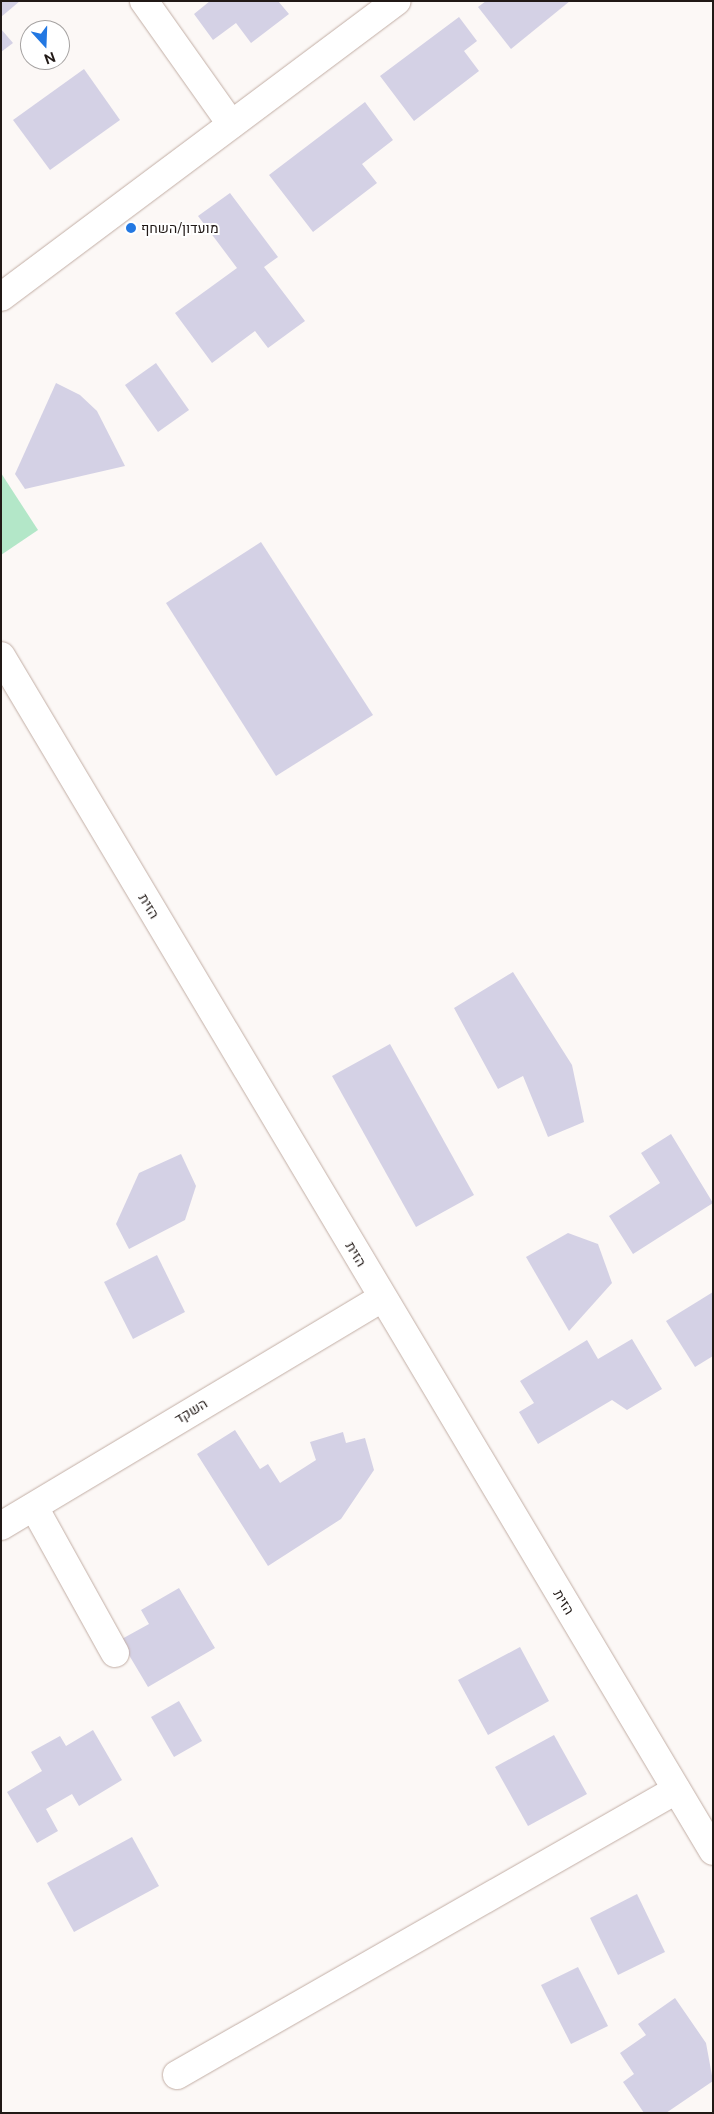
<!DOCTYPE html>
<html>
<head>
<meta charset="utf-8">
<style>
  body { margin:0 }
  #map { position:relative; width:714px; height:2114px; overflow:hidden; background:#fcf8f6; font-family:"Public Sans",Heebo,sans-serif }
  div>[style] { position:absolute }
  [style*='--x'] { left:calc(var(--x)*1px); top:calc(var(--y)*1px); width:calc(var(--w)*1px); rotate:calc(var(--a)*1deg) }
  .green>* { inset:0; background:#b3e7c8 }
  .building>* { inset:0; background:#d4d1e5 }
  .roads { filter:drop-shadow(0 0 1px #c2aea5) drop-shadow(0 0 1px #c2aea5) }
  .minor>* { height:28px; margin:-14px; padding:0 14px; transform-origin:14px; border-radius:14px; background:#fff }
  .dots>* { width:14px; height:14px; translate:-50% -50%; box-sizing:border-box; border:2px solid #fff; border-radius:50% }
  span { translate:-50% -50%; white-space:nowrap; text-align:center; line-height:1.15; -webkit-text-stroke:4px #fff; paint-order:stroke }
  .poi-label { font-size:14px; color:#211916 }
  .left { translate:0 -50%; text-align:left }
  .street-label { font-size:14px; color:#211916 }
  .frame { position:absolute; inset:0; border:2px solid #211916; pointer-events:none }
  .north { position:absolute; left:20px; top:20px; width:50px; height:50px; box-sizing:border-box; background:#fff; border:1px solid #a6a3a2; border-radius:50%; rotate:160deg; font-size:14px; font-weight:700; line-height:20px; text-align:center; color:#211916 }
  .north::after { content:''; display:block; margin:auto; width:18px; height:22px; background:#2378e2; clip-path:polygon(50% 0,100% 100%,50% 72%,0 100%) }
</style>
</head>
<body>
<div id="map">
  <div class="green">
    <i style="clip-path:polygon(1px 473px,38px 530px,1px 555px)"></i>
  </div>
  <div class="building">
    <i style="clip-path:polygon(1px 1px,20px 1px,1px 17px)"></i>
    <i style="clip-path:polygon(210px 1px,278px 1px,289px 14px,251px 43px,236px 23px,213px 40px,194px 14px)"></i>
    <i style="clip-path:polygon(486px 1px,570px 1px,511px 49px,478px 7px)"></i>
    <i style="clip-path:polygon(459px 17px,477px 41px,464px 51px,479px 71px,414px 121px,380px 76px)"></i>
    <i style="clip-path:polygon(1px 29px,13px 43px,1px 52px)"></i>
    <i style="clip-path:polygon(84px 69px,120px 120px,50px 170px,13px 120px)"></i>
    <i style="clip-path:polygon(365px 102px,393px 140px,362px 164px,377px 183px,313px 232px,269px 175px)"></i>
    <i style="clip-path:polygon(230px 193px,278px 257px,264px 267px,305px 321px,268px 348px,255px 331px,212px 363px,175px 313px,237px 268px,198px 216px)"></i>
    <i style="clip-path:polygon(156px 363px,189px 410px,158px 432px,125px 385px)"></i>
    <i style="clip-path:polygon(56px 383px,80px 395px,97px 411px,125px 466px,25px 489px,15px 474px)"></i>
    <i style="clip-path:polygon(261px 542px,373px 715px,276px 776px,166px 603px)"></i>
    <i style="clip-path:polygon(513px 972px,572px 1065px,584px 1122px,548px 1137px,523px 1076px,498px 1089px,454px 1008px)"></i>
    <i style="clip-path:polygon(390px 1044px,474px 1195px,416px 1227px,332px 1076px)"></i>
    <i style="clip-path:polygon(671px 1134px,713px 1203px,633px 1254px,609px 1216px,660px 1183px,641px 1153px)"></i>
    <i style="clip-path:polygon(181px 1154px,196px 1186px,185px 1220px,129px 1249px,116px 1224px,139px 1173px)"></i>
    <i style="clip-path:polygon(568px 1233px,598px 1244px,612px 1283px,569px 1331px,526px 1257px)"></i>
    <i style="clip-path:polygon(157px 1255px,185px 1312px,133px 1339px,104px 1282px)"></i>
    <i style="clip-path:polygon(713px 1292px,713px 1356px,695px 1367px,666px 1321px)"></i>
    <i style="clip-path:polygon(632px 1339px,662px 1389px,627px 1410px,612px 1400px,538px 1444px,519px 1412px,534px 1403px,520px 1381px,587px 1340px,598px 1359px)"></i>
    <i style="clip-path:polygon(235px 1430px,260px 1469px,268px 1464px,280px 1483px,316px 1460px,310px 1442px,343px 1432px,346px 1443px,365px 1438px,374px 1470px,341px 1519px,268px 1566px,197px 1454px)"></i>
    <i style="clip-path:polygon(179px 1588px,215px 1648px,148px 1687px,120px 1640px,149px 1624px,141px 1610px)"></i>
    <i style="clip-path:polygon(520px 1647px,549px 1701px,488px 1735px,458px 1680px)"></i>
    <i style="clip-path:polygon(179px 1701px,202px 1741px,174px 1757px,151px 1717px)"></i>
    <i style="clip-path:polygon(93px 1730px,122px 1780px,79px 1806px,72px 1794px,46px 1809px,58px 1831px,37px 1843px,7px 1792px,42px 1771px,31px 1752px,60px 1736px,66px 1746px)"></i>
    <i style="clip-path:polygon(554px 1735px,587px 1794px,528px 1826px,495px 1767px)"></i>
    <i style="clip-path:polygon(132px 1837px,159px 1886px,74px 1932px,47px 1883px)"></i>
    <i style="clip-path:polygon(637px 1894px,665px 1952px,618px 1975px,590px 1918px)"></i>
    <i style="clip-path:polygon(578px 1967px,608px 2026px,571px 2044px,541px 1985px)"></i>
    <i style="clip-path:polygon(675px 1998px,706px 2043px,713px 2081px,666px 2113px,644px 2113px,623px 2082px,634px 2074px,620px 2053px,646px 2035px,638px 2024px)"></i>
  </div>
  <div class="roads">
    <div class="minor">
      <i style="--x:144;--y:1;--w:151;--a:54.7"></i>
      <i style="--x:1;--y:297;--w:494;--a:-36.8"></i>
      <i style="--x:1;--y:656;--w:1391;--a:59.21"></i>
      <i style="--x:34;--y:1507;--w:167;--a:61"></i>
      <i style="--x:1;--y:1526;--w:444;--a:-30.9"></i>
      <i style="--x:177;--y:2075;--w:575;--a:-29.73"></i>
    </div>
  </div>
  <div class="dots">
    <i style="left:131px;top:228px;background:#2378e2"></i>
  </div>
  <div class="poi-label">
    <span class="left" style="left:141px;top:228px">מועדון/השחף</span>
  </div>
  <div class="street-label">
    <span style="left:149px;top:906px;rotate:59deg">הזית</span>
    <span style="left:356px;top:1254px;rotate:59deg">הזית</span>
    <span style="left:191px;top:1411px;rotate:-31deg">השקד</span>
    <span style="left:564px;top:1602px;rotate:59deg">הזית</span>
  </div>
  <div class="frame"></div>
  <div class="north">N</div>
</div>
</body>
</html>
